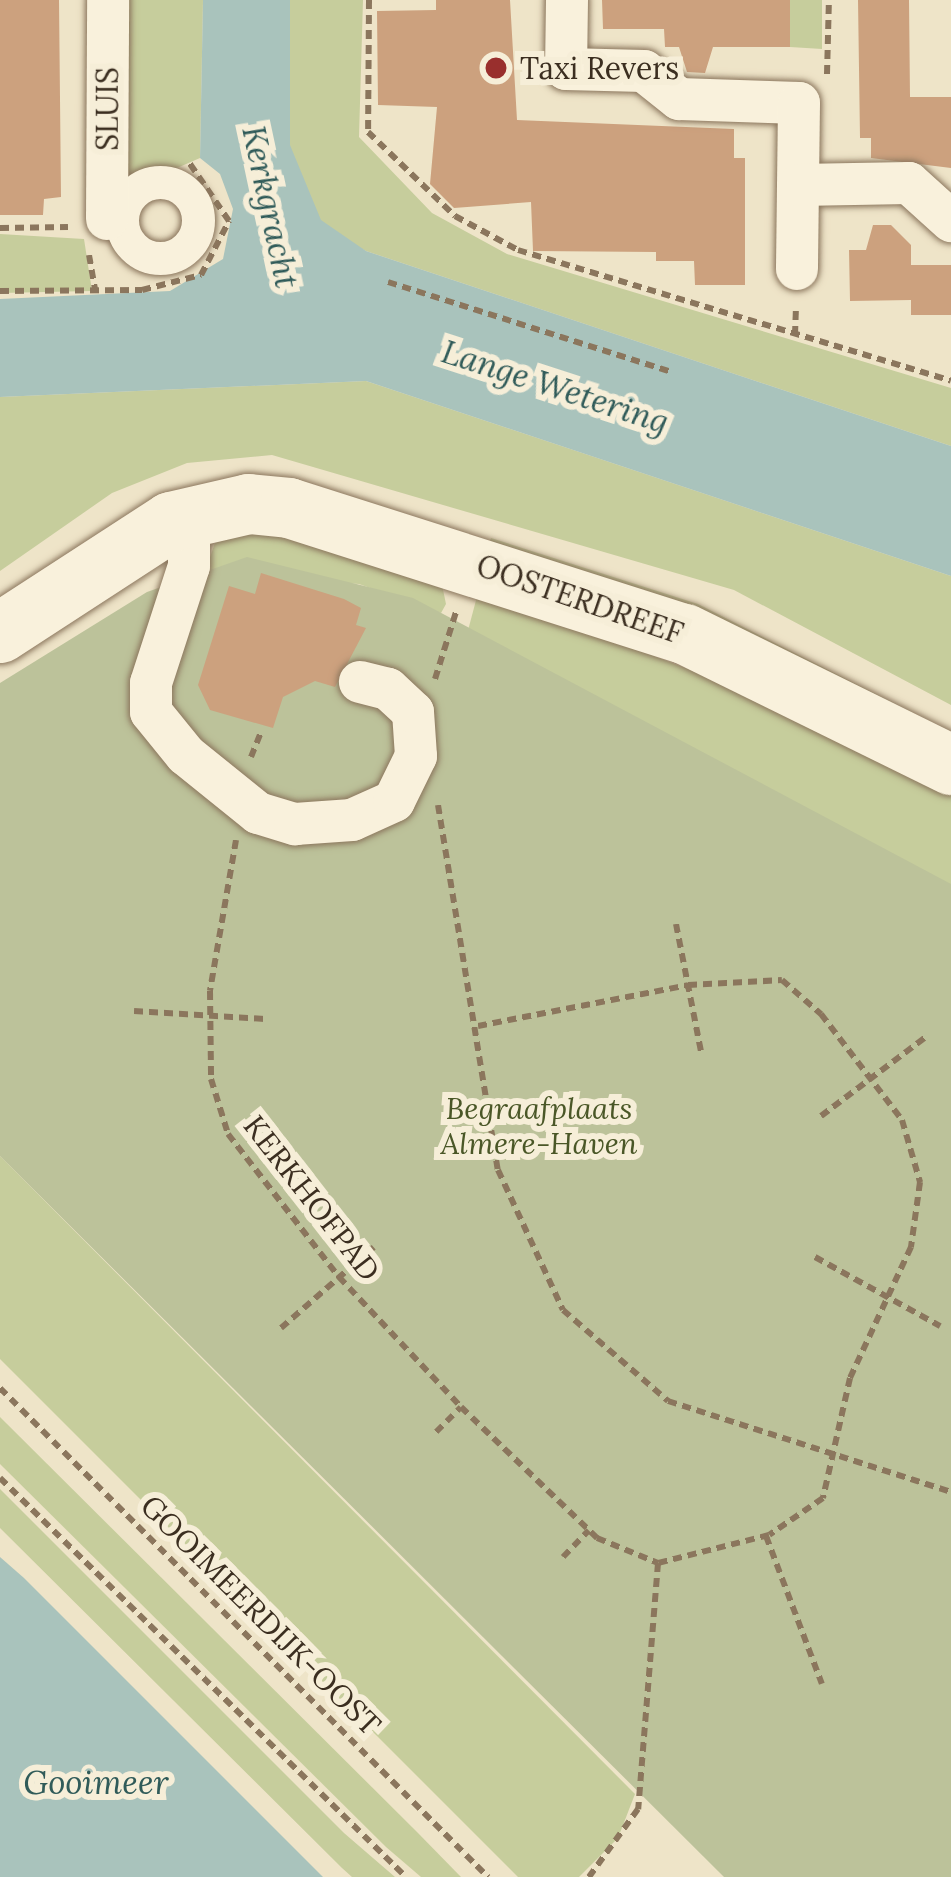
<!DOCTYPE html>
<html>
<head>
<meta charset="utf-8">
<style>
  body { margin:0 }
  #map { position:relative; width:951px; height:1877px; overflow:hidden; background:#eee4c8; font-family:Lora,serif }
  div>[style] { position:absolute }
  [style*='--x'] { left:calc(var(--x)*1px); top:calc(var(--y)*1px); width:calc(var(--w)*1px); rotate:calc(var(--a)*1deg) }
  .green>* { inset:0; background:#c6cd9c }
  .cemetery>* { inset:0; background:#bcc29a }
  .water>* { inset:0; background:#a9c3bc }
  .building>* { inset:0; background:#cca17e }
  .path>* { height:6px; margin-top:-3px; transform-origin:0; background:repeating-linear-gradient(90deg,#8b765d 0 9px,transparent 0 15px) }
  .roads { filter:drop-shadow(0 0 3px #8b765d) drop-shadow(0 0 3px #8b765d) }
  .pedestrian>* { height:33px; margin:-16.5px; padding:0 16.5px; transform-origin:16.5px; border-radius:16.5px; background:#f9f1dc }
  .pedestrian>.ring { margin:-16.5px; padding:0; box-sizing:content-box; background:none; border:33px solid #f9f1dc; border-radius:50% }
  .minor>* { height:42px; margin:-21px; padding:0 21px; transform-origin:21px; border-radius:21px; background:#f9f1dc }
  .secondary>* { height:60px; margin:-30px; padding:0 30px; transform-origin:30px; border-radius:30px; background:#f9f1dc }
  .dots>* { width:33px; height:33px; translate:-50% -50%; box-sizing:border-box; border:6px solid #f6eed8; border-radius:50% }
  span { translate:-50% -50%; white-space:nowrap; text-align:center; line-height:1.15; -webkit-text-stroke:12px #f6eed8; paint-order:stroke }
  .poi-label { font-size:30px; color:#3b2e20 }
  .left { translate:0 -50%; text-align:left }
  .street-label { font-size:30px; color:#3b2e20 }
  .park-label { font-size:30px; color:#4a5727; font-style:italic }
  .water-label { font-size:33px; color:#305b59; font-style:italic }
</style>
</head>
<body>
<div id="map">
  <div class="green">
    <i style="clip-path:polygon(117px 0,203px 0,200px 158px,163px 174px,115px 175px)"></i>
    <i style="clip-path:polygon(282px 0,363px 0,359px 137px,432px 213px,507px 254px,951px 388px,951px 446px,366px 251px,313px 223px,290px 164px)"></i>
    <i style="clip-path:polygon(790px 0,822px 0,822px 49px,790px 47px)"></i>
    <i style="clip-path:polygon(0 234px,84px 239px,92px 291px,0 293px)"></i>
    <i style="clip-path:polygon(366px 381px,951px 576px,951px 705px,734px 590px,272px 455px,187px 463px,112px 493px,0 571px,0 397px)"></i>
    <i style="clip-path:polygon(267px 525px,441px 580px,446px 604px,441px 613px,359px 584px,205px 572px,218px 534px)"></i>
    <i style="clip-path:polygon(491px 538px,698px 604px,951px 732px,485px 558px)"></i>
    <i style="clip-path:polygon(479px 589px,766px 699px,951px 792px,951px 1480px,454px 683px)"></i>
    <i style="clip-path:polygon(0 1156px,635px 1794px,618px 1838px,579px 1877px,518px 1877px,0 1359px)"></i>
    <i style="clip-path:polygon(0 1417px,417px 1832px,461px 1877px,421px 1877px,386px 1847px,0 1464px)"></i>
    <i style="clip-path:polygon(0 1489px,344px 1833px,395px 1877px,352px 1877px,342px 1868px,0 1528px)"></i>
  </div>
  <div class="cemetery">
    <i style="clip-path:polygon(247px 557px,413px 598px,951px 884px,951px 1877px,724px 1877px,0 1156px,0 683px,147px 592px)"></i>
  </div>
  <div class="water">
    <i style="clip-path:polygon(203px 0,290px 0,290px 145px,321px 220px,366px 251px,951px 446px,951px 576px,366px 381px,0 397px,0 299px,170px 291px,223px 259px,233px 209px,220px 174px,200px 158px)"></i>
    <i style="clip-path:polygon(0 1557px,24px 1578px,323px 1877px,0 1877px)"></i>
  </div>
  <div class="building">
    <i style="clip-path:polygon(0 0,59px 0,61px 197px,44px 199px,43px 215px,0 215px)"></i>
    <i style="clip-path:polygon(436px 0,510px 0,517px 120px,734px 129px,734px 158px,745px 158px,745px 285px,695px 285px,694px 261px,656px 261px,656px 252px,533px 251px,531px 202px,454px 208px,430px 184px,437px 107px,378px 105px,377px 11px,436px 10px)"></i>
    <i style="clip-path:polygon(602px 0,790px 0,790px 47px,713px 47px,705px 73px,687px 72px,679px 47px,665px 47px,664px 29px,603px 29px)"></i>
    <i style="clip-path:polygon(858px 0,909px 0,910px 97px,951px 97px,951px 168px,871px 158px,871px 138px,860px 138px)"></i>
    <i style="clip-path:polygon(873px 225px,891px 225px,911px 245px,911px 265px,951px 265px,951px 315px,911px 315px,911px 300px,850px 301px,849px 250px,866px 250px)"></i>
    <i style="clip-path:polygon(261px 573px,344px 599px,361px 608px,356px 625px,366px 628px,335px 687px,315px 681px,283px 697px,273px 728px,210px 710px,198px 685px,229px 586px,255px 594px)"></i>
  </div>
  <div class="path">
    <i style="--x:369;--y:0;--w:132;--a:90.4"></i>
    <i style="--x:368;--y:132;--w:121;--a:44"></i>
    <i style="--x:455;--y:216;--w:72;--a:28.4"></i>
    <i style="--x:518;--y:250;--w:452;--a:16.8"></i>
    <i style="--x:827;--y:74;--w:74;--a:-88.5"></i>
    <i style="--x:0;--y:228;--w:68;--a:-0.8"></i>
    <i style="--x:89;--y:255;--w:35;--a:80"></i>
    <i style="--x:388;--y:282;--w:298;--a:17.6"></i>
    <i style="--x:0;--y:291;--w:142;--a:-0.4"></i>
    <i style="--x:142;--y:290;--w:61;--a:-14.3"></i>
    <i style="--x:201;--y:275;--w:61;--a:-62.6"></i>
    <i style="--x:229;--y:221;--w:73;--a:-124.3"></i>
    <i style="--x:795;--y:335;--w:27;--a:-88"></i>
    <i style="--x:435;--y:679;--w:70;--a:-72.6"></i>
    <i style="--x:251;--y:757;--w:27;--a:-68"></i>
    <i style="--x:438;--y:805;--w:370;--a:80.7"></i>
    <i style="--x:498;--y:1170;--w:154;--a:65.1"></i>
    <i style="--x:563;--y:1310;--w:139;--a:40.9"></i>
    <i style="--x:668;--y:1401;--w:297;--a:17.8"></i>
    <i style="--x:236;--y:840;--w:153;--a:99.8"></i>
    <i style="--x:210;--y:991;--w:88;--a:89.3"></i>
    <i style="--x:211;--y:1079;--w:58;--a:72.8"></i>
    <i style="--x:228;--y:1134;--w:181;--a:52.2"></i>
    <i style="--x:339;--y:1277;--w:178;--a:46.8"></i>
    <i style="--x:461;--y:1407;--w:189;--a:43.9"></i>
    <i style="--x:597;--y:1538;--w:66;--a:22.3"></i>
    <i style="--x:676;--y:924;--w:130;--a:78.9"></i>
    <i style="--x:134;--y:1011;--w:131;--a:3.5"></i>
    <i style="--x:478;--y:1026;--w:214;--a:-11"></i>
    <i style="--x:688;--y:985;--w:94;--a:-3"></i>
    <i style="--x:782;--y:980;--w:52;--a:41.1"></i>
    <i style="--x:821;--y:1014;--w:133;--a:52.6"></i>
    <i style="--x:902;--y:1120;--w:65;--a:73.8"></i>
    <i style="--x:920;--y:1182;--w:66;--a:97.9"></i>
    <i style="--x:911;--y:1247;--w:145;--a:115"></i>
    <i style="--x:850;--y:1378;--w:123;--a:102.7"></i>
    <i style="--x:823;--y:1498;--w:65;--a:145.6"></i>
    <i style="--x:769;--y:1535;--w:114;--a:165.8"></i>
    <i style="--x:658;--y:1563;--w:247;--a:94.6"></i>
    <i style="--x:638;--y:1809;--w:84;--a:125.8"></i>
    <i style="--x:821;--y:1116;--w:133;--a:-37"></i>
    <i style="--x:815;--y:1257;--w:143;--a:28.9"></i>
    <i style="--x:281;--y:1328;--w:123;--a:-41.1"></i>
    <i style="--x:0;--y:1388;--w:691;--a:45.06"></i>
    <i style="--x:436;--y:1432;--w:35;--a:-45"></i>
    <i style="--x:0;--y:1478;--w:569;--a:44.5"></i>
    <i style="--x:766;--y:1536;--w:158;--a:69.3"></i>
    <i style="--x:563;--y:1557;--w:37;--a:-46"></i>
  </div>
  <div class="roads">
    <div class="pedestrian">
      <i class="ring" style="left:122px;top:182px;width:43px;height:43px"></i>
    </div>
    <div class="minor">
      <i style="--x:567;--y:0;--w:69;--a:90.8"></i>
      <i style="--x:566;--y:69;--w:78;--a:1.5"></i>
      <i style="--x:644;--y:71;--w:45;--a:38.7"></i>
      <i style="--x:679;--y:99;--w:120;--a:1.9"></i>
      <i style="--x:799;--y:103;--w:166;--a:90.7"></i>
      <i style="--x:799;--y:185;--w:110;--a:-1"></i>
      <i style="--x:909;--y:183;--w:57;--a:42.1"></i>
      <i style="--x:107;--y:219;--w:219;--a:-89.7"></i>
      <i style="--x:189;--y:518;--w:48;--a:90"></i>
      <i style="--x:189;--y:566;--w:123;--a:108"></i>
      <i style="--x:151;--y:683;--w:29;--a:90"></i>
      <i style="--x:151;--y:712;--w:55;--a:50.9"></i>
      <i style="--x:186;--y:755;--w:92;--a:38.9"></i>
      <i style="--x:258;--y:813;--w:39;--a:17"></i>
      <i style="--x:295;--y:824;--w:57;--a:-4"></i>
      <i style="--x:352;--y:820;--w:46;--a:-24.3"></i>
      <i style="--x:394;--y:801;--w:50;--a:-63.9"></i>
      <i style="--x:416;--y:756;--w:44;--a:-93.9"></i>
      <i style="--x:413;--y:712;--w:34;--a:-137"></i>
      <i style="--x:388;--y:689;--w:29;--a:-166"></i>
    </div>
    <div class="secondary">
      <i style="--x:0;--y:633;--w:204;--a:-33"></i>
      <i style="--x:171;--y:522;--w:80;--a:-13"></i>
      <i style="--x:249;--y:504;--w:40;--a:5.7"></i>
      <i style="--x:289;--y:508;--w:416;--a:17.7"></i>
      <i style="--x:685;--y:634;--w:297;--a:26.2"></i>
    </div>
  </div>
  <div class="dots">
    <i style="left:496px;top:68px;background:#992f2d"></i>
  </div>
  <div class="poi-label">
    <span class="left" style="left:520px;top:68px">Taxi Revers</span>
  </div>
  <div class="street-label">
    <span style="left:107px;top:109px;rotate:-90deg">SLUIS</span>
    <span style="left:580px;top:599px;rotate:19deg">OOSTERDREEF</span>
    <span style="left:312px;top:1198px;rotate:52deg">KERKHOFPAD</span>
    <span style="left:261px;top:1615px;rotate:45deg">GOOIMEERDIJK-OOST</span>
  </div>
  <div class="park-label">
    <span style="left:539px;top:1125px">Begraafplaats<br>Almere-Haven</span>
  </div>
  <div class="water-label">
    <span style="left:270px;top:207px;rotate:78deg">Kerkgracht</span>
    <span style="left:555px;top:387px;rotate:18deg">Lange Wetering</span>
    <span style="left:96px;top:1783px">Gooimeer</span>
  </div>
</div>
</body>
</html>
